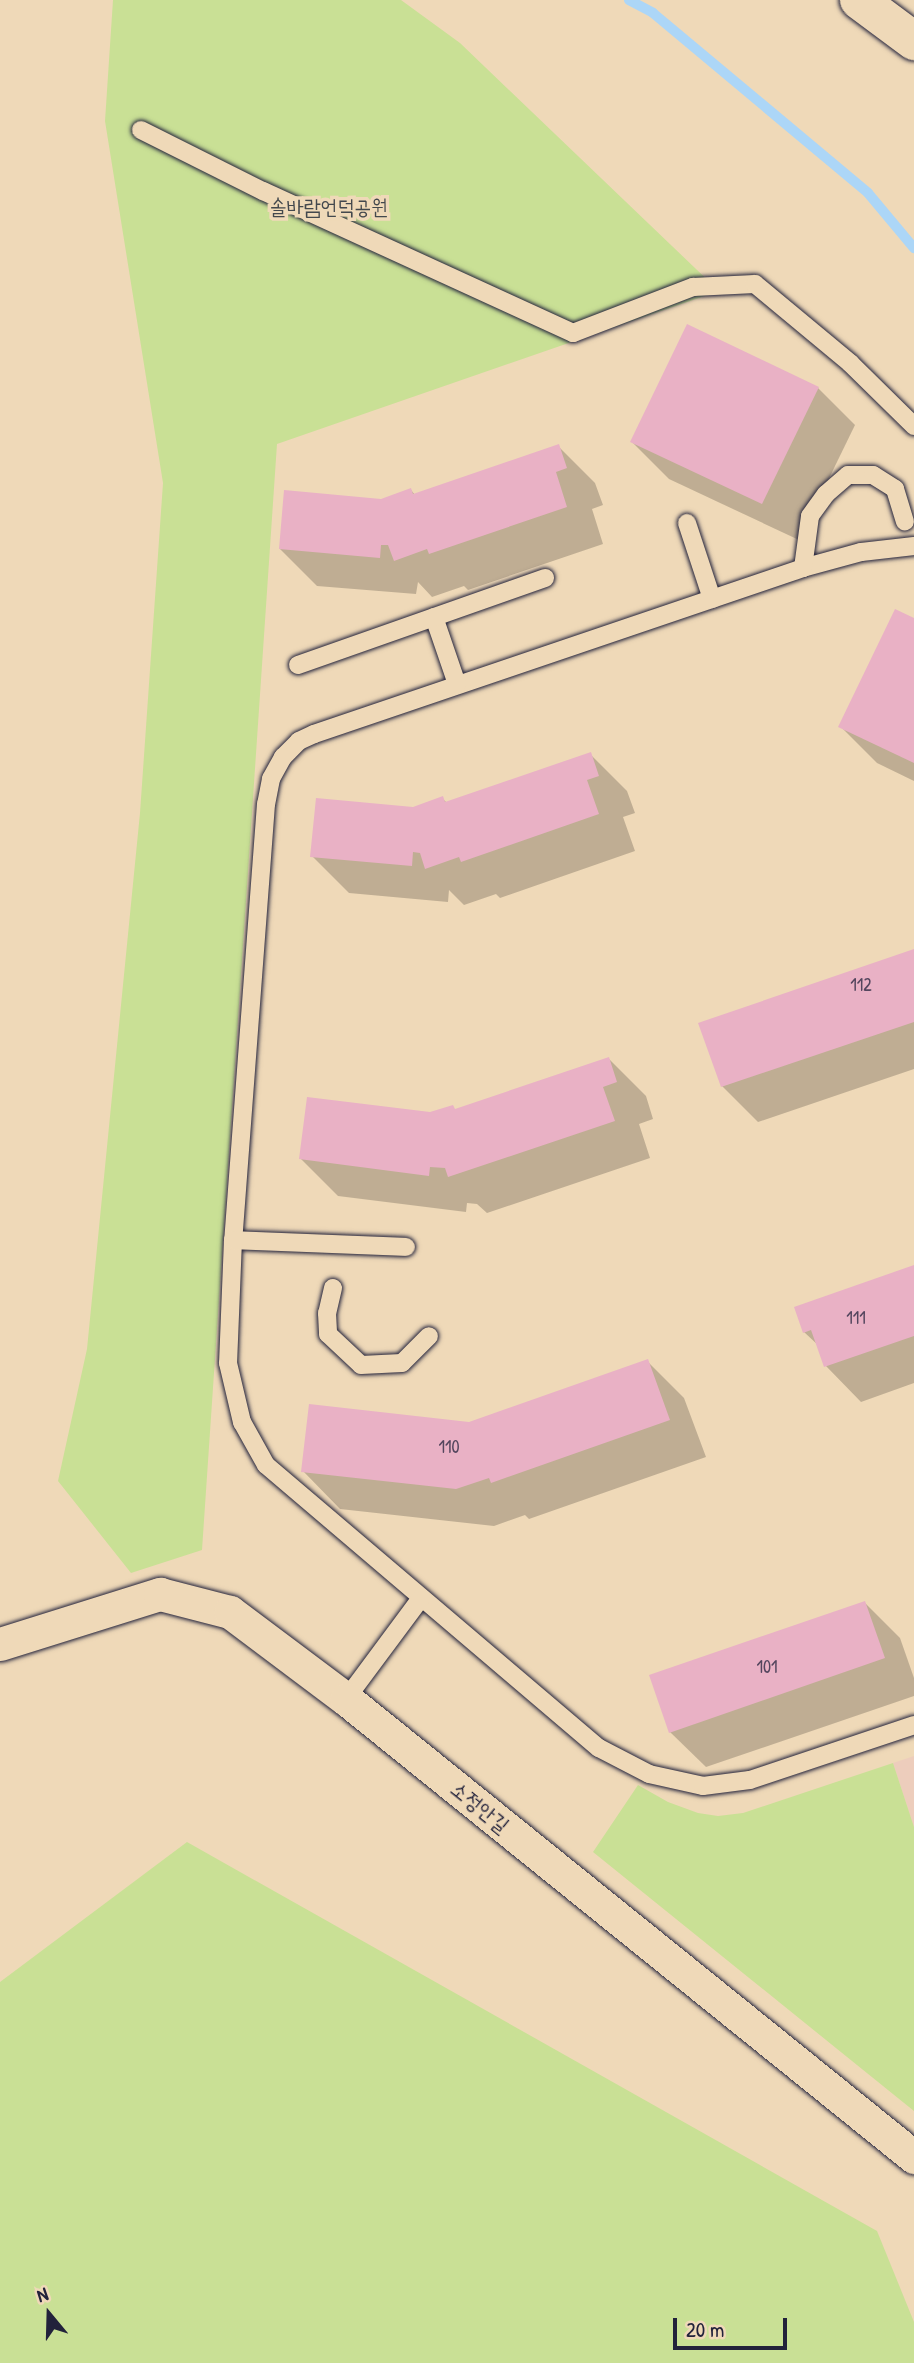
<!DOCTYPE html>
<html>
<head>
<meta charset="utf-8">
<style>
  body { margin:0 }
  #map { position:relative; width:914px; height:2363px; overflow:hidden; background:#efd9b8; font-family:"Patrick Hand","Poor Story",sans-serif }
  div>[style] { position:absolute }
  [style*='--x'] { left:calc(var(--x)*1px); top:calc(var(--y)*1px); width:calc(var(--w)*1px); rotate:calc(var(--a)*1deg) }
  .built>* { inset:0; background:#edcdbc }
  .green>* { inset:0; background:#c9e095 }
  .shadow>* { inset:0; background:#0003 }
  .stream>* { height:10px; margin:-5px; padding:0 5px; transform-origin:5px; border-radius:5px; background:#acd6f7 }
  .building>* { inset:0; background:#e9b1c5 }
  .roads { filter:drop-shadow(0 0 2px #22223b) drop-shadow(0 0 2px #22223b) }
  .service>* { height:18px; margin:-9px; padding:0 9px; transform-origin:9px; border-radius:9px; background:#efd9b8 }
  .minor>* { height:33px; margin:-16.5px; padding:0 16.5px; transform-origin:16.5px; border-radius:16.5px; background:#efd9b8 }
  .tertiary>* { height:38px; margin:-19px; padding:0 19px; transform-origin:19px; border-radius:19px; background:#efd9b8 }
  span { translate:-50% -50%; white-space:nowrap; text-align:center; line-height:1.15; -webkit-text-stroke:7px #efd9b8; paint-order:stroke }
  .number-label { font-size:18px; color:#54465e }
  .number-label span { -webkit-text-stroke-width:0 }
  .park-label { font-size:21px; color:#43484d }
  .street-label { font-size:21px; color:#22223b }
  .north { position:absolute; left:14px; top:2279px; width:70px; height:70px; -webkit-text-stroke:5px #efd9b8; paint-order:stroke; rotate:341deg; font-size:19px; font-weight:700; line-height:28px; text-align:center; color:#22223b }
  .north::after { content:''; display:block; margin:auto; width:24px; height:32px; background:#22223b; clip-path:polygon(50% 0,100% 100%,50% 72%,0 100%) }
  .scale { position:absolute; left:673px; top:2318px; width:114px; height:32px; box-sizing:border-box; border:4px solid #22223b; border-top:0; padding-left:9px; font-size:21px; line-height:24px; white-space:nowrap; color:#22223b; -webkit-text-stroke:5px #efd9b8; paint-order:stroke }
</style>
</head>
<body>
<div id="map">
  <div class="built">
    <i style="clip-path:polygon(914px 1756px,914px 1827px,893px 1763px)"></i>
  </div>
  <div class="green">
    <i style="clip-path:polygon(113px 0,401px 0,460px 43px,719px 291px,277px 444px,202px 1550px,131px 1573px,58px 1481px,87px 1349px,140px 813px,163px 483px,105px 121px)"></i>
    <i style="clip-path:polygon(893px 1763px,914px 1827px,914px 2111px,593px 1852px,638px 1785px,668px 1802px,698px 1813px,718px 1816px,743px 1813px)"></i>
    <i style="clip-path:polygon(187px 1842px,877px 2231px,914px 2322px,914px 2363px,0 2363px,0 1982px)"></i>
  </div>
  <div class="shadow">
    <i style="clip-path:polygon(818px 388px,855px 425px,799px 540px,669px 479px,632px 442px)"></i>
    <i style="clip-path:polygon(558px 446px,595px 483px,603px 505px,592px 509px,603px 544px,468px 590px,464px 586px,432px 597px,418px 582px,416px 594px,317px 586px,280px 549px,381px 501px,411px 490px,415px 495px)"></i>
    <i style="clip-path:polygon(914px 620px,914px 781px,877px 763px,840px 726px)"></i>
    <i style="clip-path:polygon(590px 754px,627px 791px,635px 813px,623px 817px,635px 851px,500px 898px,496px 894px,464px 905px,449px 890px,448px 902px,349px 893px,312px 856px,413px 808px,442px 798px,447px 803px)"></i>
    <i style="clip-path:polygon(914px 951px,914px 1069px,758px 1122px,722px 1086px)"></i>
    <i style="clip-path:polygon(609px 1059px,646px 1096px,653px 1119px,639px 1124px,650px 1158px,487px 1213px,477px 1204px,467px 1203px,466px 1212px,338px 1196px,301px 1159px,431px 1114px,456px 1110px)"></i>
    <i style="clip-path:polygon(914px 1266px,914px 1383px,861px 1402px,826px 1366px,819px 1346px,804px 1332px)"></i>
    <i style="clip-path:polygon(647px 1361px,684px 1398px,706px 1457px,529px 1519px,525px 1515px,494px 1526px,340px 1509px,303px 1471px,470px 1423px)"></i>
    <i style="clip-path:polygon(865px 1603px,900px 1638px,914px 1678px,914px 1696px,706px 1767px,670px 1732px)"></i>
  </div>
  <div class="stream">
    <i style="--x:629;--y:0;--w:27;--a:28"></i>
    <i style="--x:653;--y:13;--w:280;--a:39.9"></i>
    <i style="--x:868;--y:193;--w:72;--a:50.1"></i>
  </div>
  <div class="building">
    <i style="clip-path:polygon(687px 324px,819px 387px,762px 504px,630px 442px)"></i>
    <i style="clip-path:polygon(559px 444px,567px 468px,556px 472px,567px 507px,429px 554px,427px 549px,394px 561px,388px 545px,381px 545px,380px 558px,279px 549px,284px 490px,381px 499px,411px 488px,413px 494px)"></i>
    <i style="clip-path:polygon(895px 609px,914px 618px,914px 763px,838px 727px)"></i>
    <i style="clip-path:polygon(591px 752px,599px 776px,587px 780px,599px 814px,461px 862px,459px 857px,425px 869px,420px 853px,413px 852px,412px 866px,310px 857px,316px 798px,413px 807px,443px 796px,445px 802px)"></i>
    <i style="clip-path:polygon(914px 949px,914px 1022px,721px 1087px,698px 1023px)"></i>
    <i style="clip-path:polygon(609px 1057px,617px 1082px,603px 1087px,615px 1121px,448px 1177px,445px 1168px,430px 1167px,429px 1176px,299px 1159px,307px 1097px,430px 1112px,453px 1105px,455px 1109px)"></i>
    <i style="clip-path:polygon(914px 1265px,914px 1336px,824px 1367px,811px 1330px,803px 1333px,794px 1307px)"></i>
    <i style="clip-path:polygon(648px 1359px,670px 1420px,491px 1483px,489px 1478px,456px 1489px,301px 1472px,309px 1404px,469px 1422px)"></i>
    <i style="clip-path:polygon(865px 1601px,885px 1658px,669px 1733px,649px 1675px)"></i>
  </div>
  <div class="roads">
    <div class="service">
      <i style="--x:141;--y:130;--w:136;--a:26.6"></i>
      <i style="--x:263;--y:191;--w:341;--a:24.6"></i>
      <i style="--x:573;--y:333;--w:129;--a:-21"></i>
      <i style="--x:693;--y:287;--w:62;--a:-2.8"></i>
      <i style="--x:755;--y:284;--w:124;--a:39.7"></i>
      <i style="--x:850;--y:363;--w:90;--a:44.5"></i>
      <i style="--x:687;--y:523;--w:80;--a:71.8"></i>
      <i style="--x:914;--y:546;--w:53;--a:173.5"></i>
      <i style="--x:861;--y:552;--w:60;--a:164.6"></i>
      <i style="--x:803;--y:568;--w:516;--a:161.25"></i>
      <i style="--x:314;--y:734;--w:17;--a:155"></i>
      <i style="--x:299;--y:741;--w:23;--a:135"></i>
      <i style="--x:283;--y:757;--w:25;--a:119"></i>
      <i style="--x:271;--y:779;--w:25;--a:101"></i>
      <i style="--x:266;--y:804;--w:437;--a:94.3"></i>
      <i style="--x:233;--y:1240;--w:123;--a:92.3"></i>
      <i style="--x:228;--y:1363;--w:61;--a:76.7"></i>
      <i style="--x:242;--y:1422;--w:49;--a:60.8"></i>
      <i style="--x:266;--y:1465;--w:437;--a:40.4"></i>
      <i style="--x:599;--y:1748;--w:56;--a:27.5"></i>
      <i style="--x:649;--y:1774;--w:55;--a:12.5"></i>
      <i style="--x:703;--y:1786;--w:47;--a:-7.3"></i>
      <i style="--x:750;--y:1780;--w:173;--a:-18.5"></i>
      <i style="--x:803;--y:568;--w:52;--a:-82.3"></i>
      <i style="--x:810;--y:516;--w:27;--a:-54"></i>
      <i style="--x:826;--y:494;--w:29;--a:-41"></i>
      <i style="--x:848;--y:475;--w:25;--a:0"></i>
      <i style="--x:873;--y:475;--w:26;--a:32"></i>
      <i style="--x:895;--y:489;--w:34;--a:73"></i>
      <i style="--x:434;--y:617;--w:71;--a:71.1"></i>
      <i style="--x:298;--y:665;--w:262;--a:-19.4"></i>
      <i style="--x:233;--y:1240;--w:173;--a:2.3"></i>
      <i style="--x:333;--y:1288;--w:26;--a:103"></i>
      <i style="--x:327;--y:1313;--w:21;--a:87"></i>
      <i style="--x:328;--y:1334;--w:45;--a:43.2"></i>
      <i style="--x:361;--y:1365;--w:41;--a:-2.8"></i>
      <i style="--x:402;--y:1363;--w:38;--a:-45"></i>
      <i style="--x:346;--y:1699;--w:126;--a:-53.4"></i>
    </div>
    <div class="minor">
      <i style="--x:0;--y:1644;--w:168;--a:-17.4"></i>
      <i style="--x:160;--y:1594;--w:72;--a:14.4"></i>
      <i style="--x:230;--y:1612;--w:145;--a:36.9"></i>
      <i style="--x:346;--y:1699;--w:730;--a:38.88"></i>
    </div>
    <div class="tertiary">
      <i style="--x:859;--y:0;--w:69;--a:36.7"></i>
    </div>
  </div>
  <div class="number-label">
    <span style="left:861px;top:985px">112</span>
    <span style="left:856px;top:1318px">111</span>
    <span style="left:449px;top:1447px">110</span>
    <span style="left:767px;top:1667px">101</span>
  </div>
  <div class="park-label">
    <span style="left:329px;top:207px">솔바람언덕공원</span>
  </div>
  <div class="street-label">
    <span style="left:480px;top:1807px;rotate:39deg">소정안길</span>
  </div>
  <div class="north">N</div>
  <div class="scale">20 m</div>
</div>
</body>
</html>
